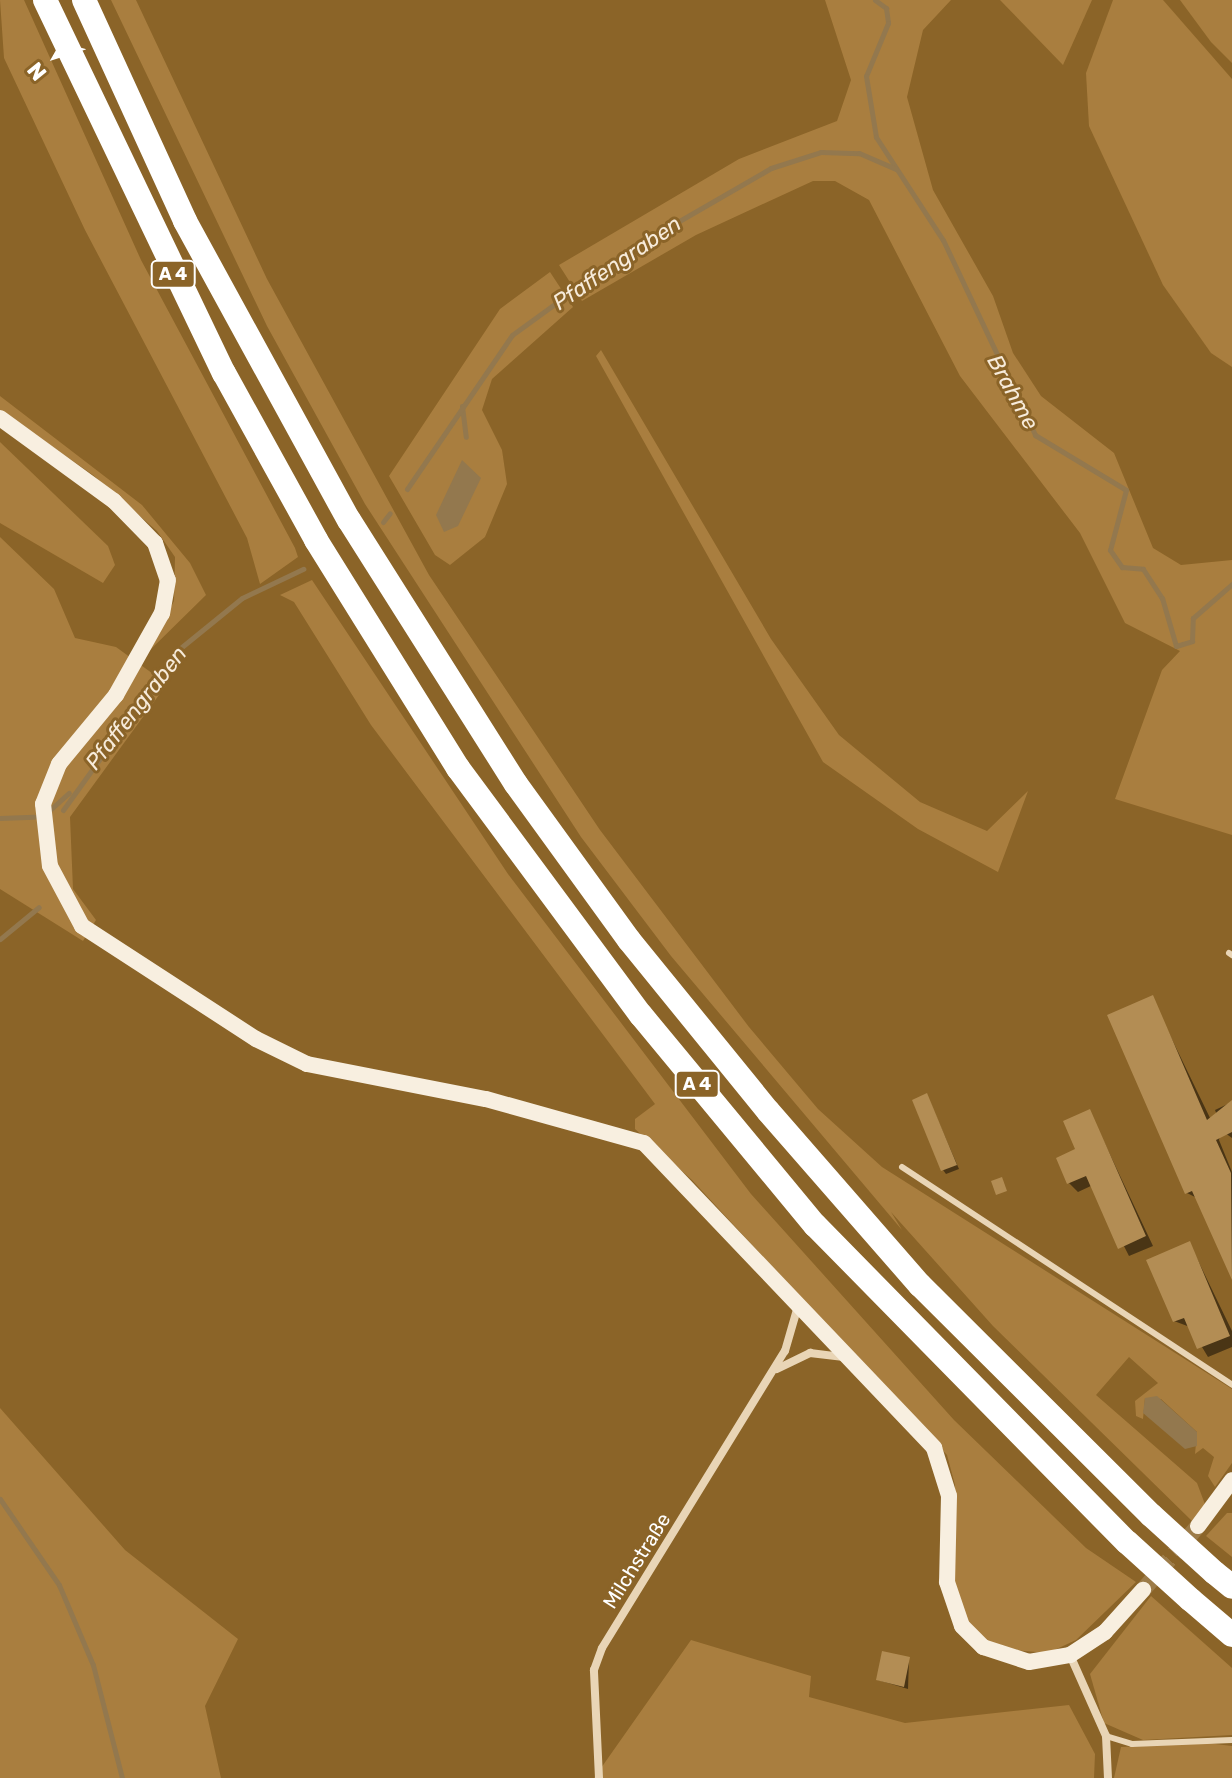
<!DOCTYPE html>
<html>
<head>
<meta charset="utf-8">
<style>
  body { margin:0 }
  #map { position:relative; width:1232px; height:1778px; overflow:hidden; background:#8b6428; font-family:Rubik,sans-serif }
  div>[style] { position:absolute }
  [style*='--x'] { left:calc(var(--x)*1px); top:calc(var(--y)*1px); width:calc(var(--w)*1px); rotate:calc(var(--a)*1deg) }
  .green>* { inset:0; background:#a97e3f }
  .water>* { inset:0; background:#93784e }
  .shadow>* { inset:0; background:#0007 }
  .stream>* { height:5px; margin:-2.5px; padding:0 2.5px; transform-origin:2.5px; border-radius:2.5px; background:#93784e }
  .building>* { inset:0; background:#b38d54 }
  .secondary-tunnel>* { height:16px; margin-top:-8px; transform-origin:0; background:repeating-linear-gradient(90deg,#9c7b48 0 16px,transparent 0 24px) }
  .lane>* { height:6px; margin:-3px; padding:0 3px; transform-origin:3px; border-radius:3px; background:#e9d5b6 }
  .street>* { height:8px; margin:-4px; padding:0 4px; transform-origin:4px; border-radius:4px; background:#e9d5b6 }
  .secondary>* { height:16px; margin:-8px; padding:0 8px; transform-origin:8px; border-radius:8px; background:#f8efe0 }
  .highway>* { height:24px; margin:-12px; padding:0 12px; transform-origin:12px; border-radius:12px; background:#fff }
  .highway-bridge>* { height:24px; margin:-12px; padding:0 12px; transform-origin:12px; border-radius:12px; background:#fff }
  span { translate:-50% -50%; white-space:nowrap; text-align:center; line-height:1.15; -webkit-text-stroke:6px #8b6428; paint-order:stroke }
  .shield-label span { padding:2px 6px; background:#8b6428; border:2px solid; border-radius:6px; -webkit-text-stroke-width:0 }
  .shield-label { font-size:18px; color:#fff; font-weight:700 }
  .street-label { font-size:20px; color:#fff }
  .water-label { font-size:22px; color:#f7ebda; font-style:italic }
  .north { position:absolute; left:16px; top:16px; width:80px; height:80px; -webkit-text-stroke:6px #8b6428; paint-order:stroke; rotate:231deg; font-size:22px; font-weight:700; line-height:32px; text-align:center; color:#fff }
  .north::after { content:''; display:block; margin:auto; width:28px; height:36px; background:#fff; clip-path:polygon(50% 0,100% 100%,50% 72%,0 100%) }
</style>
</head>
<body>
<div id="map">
  <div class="green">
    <i style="clip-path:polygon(0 0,24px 0,141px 260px,295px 548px,298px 557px,260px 584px,247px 538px,85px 230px,4px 58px)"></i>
    <i style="clip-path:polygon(111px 0,136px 0,267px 279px,429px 575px,600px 830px,749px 1027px,818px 1109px,882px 1167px,1232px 1389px,1232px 1463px,1215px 1487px,1208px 1476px,1214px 1457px,1203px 1448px,1195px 1454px,1197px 1432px,1161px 1399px,1145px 1398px,1143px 1419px,1136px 1416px,1135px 1401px,1158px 1383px,1129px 1357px,1096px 1395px,1197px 1483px,1206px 1507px,1192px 1521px,993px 1326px,891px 1212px,902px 1230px,671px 956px,581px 837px,365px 504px,267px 326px)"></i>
    <i style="clip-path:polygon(825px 0,951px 0,923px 30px,907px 97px,933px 190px,993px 296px,1013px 353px,1041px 396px,1114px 453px,1153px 548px,1181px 565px,1232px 560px,1232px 835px,1115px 799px,1162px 670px,1180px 651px,1125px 623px,1080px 533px,960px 376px,869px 200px,835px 181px,813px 181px,696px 235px,582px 301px,559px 265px,739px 159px,837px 121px,851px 80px)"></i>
    <i style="clip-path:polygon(1000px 0,1092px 0,1063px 65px)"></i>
    <i style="clip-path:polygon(1113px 0,1163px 0,1232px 79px,1232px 367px,1211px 353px,1163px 285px,1089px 126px,1086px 73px)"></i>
    <i style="clip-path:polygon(1180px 0,1232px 0,1232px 63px,1211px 42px)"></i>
    <i style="clip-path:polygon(550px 272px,573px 307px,492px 379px,482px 410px,502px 450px,507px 484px,485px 537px,450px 565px,435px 555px,389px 476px,500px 309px)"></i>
    <i style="clip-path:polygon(601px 350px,771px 639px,839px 735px,920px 802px,987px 831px,1028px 791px,998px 872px,918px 829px,823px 762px,596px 356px)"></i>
    <i style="clip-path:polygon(0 396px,142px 505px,190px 563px,206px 595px,148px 652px,174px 601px,175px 557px,157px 531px,93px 475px,0 410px)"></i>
    <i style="clip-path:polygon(0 442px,108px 546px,115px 565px,103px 583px,0 523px)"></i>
    <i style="clip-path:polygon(0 537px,54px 589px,75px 638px,116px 647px,167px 684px,70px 817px,73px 889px,96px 920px,83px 941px,0 889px)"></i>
    <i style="clip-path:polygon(312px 580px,508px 874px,751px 1194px,954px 1420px,1086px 1548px,1136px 1582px,1076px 1640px,1048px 1653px,1014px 1650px,984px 1640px,964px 1616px,954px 1585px,955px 1485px,947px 1455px,692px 1180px,635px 1129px,635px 1119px,655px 1104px,371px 725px,294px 602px,280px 595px)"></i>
    <i style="clip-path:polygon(0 1408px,125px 1550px,238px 1639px,205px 1706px,221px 1778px,0 1778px)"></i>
    <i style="clip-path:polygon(1227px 1513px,1232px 1513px,1232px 1557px,1206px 1536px)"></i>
    <i style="clip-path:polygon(1151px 1596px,1232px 1668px,1232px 1735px,1143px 1740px,1104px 1723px,1090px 1674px)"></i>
    <i style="clip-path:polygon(691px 1640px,811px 1676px,809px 1697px,905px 1723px,1069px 1705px,1095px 1754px,1094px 1778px,594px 1778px)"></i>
    <i style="clip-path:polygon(1207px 1743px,1232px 1746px,1232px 1778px,1114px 1778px,1121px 1747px)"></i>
  </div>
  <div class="water">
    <i style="clip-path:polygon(462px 460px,481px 478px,458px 526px,444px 532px,436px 515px)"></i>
    <i style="clip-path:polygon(1157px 1396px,1197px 1432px,1197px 1446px,1185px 1449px,1143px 1413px,1145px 1398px)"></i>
  </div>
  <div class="shadow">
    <i style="clip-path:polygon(1152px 998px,1211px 1120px,1221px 1125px,1215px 1110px,1232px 1102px,1232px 1138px,1221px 1130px,1219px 1140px,1232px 1172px,1232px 1275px,1197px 1198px,1187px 1193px)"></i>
    <i style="clip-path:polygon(927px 1095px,959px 1169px,946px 1174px,943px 1170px)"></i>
    <i style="clip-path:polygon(1090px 1112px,1153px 1246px,1129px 1256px,1093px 1185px,1078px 1192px,1069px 1183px)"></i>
    <i style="clip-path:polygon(1190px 1244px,1232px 1331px,1232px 1347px,1208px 1357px,1190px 1327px,1174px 1321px)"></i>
    <i style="clip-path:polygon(909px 1659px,908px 1689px,878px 1680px)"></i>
  </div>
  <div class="stream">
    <i style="--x:875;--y:0;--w:14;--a:36"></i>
    <i style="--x:886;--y:8;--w:15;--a:82"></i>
    <i style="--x:888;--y:23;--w:57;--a:112.5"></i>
    <i style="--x:866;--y:76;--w:62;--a:80.7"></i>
    <i style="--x:876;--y:137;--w:123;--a:57"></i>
    <i style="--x:943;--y:240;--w:216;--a:64.7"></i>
    <i style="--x:1035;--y:435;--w:106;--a:31.1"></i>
    <i style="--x:1126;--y:490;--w:62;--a:104.9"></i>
    <i style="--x:1110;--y:550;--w:21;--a:55"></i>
    <i style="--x:1122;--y:567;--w:21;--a:5"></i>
    <i style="--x:1143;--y:569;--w:35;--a:57"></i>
    <i style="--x:1162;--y:598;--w:50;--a:73.7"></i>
    <i style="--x:1176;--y:646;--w:17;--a:-17"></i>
    <i style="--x:1192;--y:641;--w:23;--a:-88"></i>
    <i style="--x:1193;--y:618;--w:52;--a:-41.1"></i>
    <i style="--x:462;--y:406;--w:31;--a:83"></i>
    <i style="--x:407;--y:489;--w:186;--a:-55.7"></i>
    <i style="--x:512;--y:335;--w:145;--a:-36"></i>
    <i style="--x:629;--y:250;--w:164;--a:-30"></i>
    <i style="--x:771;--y:168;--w:52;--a:-17.7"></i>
    <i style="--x:821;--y:152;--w:38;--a:2"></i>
    <i style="--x:859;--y:153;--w:40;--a:23.4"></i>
    <i style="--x:383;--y:522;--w:11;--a:-52"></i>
    <i style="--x:51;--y:809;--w:24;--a:-42"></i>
    <i style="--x:63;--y:810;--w:197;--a:-54.3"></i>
    <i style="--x:178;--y:650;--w:82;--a:-39.1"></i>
    <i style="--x:242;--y:598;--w:68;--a:-25.4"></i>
    <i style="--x:0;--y:818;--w:34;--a:-2"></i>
    <i style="--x:0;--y:939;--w:50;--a:-39.4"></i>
    <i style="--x:0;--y:1499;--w:104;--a:55.5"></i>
    <i style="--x:59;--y:1585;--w:87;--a:67"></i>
    <i style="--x:93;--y:1665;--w:117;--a:75.6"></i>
  </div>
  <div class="building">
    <i style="clip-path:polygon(1153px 995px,1207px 1120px,1232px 1100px,1232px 1132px,1216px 1140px,1231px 1173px,1232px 1280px,1192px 1191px,1185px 1194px,1107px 1015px)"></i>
    <i style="clip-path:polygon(927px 1093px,957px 1165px,941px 1171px,912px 1100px)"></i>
    <i style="clip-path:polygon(1090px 1109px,1146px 1236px,1118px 1249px,1086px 1176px,1067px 1184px,1056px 1158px,1075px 1149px,1063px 1121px)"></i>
    <i style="clip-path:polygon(1002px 1177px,1007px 1191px,996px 1195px,991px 1181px)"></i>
    <i style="clip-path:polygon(1190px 1241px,1230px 1336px,1197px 1349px,1184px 1318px,1173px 1322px,1146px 1260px)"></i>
    <i style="clip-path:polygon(882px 1651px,910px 1657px,904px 1687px,876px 1680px)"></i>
  </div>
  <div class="secondary-tunnel">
    <i style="--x:1143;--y:1590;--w:84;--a:-49.3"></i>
  </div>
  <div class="lane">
    <i style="--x:1229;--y:953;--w:4;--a:34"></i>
    <i style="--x:902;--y:1167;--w:396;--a:33.4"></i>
    <i style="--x:1106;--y:1736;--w:27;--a:17"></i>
    <i style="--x:1132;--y:1744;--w:100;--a:-2.3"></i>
  </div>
  <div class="street">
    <i style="--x:777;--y:1369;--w:37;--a:-26"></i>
    <i style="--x:810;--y:1353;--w:32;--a:7"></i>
    <i style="--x:1070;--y:1655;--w:89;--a:66"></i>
    <i style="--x:1106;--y:1736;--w:42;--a:87.3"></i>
    <i style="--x:599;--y:1778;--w:108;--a:-92.7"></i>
    <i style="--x:594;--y:1670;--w:23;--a:-70"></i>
    <i style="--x:602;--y:1648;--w:349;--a:-58.4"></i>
    <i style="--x:785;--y:1351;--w:47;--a:-73.9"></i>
  </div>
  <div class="secondary">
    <i style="--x:0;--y:418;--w:141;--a:36.1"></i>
    <i style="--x:114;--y:501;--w:59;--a:45.7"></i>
    <i style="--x:155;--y:543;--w:39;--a:71"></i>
    <i style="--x:168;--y:580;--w:34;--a:100"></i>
    <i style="--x:162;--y:613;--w:94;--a:119.3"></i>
    <i style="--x:116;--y:695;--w:89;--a:129.6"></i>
    <i style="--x:59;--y:764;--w:43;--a:111.8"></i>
    <i style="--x:43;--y:804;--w:62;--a:83.6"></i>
    <i style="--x:50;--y:866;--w:68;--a:61.9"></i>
    <i style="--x:82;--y:926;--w:207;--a:33"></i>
    <i style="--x:256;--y:1039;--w:57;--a:26.1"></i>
    <i style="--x:307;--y:1064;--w:182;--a:11.1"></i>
    <i style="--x:486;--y:1099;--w:164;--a:15.6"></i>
    <i style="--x:644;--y:1143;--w:421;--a:46.4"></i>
    <i style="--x:934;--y:1448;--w:50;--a:72.6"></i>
    <i style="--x:949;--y:1496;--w:86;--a:91.3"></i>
    <i style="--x:947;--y:1582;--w:46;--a:71.2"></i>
    <i style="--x:962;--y:1626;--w:30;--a:45"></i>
    <i style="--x:983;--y:1647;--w:48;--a:18.1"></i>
    <i style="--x:1029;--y:1662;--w:42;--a:-9.7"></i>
    <i style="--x:1070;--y:1655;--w:42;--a:-33.3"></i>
    <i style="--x:1105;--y:1632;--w:57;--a:-47.9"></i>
    <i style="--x:1198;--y:1526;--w:57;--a:-53.5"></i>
  </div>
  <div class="highway">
    <i style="--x:45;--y:0;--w:414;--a:64.4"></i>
    <i style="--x:224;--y:373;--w:191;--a:61.1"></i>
    <i style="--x:316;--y:540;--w:269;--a:58.1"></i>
    <i style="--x:458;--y:768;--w:307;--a:53.5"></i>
    <i style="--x:641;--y:1015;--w:273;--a:50.4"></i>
    <i style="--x:815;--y:1225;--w:445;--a:45.5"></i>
    <i style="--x:84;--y:0;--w:243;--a:65.4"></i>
    <i style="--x:185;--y:221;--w:341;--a:61.3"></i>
    <i style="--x:349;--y:520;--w:312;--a:57.7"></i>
    <i style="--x:516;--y:784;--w:193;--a:54.1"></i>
    <i style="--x:629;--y:940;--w:220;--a:50.9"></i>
    <i style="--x:768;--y:1111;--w:231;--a:48.9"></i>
    <i style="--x:920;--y:1285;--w:326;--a:44.9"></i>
    <i style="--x:1215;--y:1573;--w:22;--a:39"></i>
    <i style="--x:1191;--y:1600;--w:54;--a:40.5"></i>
  </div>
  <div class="highway-bridge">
    <i style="--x:1151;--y:1515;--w:86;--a:42.2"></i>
    <i style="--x:1127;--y:1542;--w:86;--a:42.2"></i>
  </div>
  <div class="shield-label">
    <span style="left:173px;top:274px">A 4</span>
    <span style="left:697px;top:1084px">A 4</span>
  </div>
  <div class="street-label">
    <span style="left:637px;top:1561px;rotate:-58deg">Milchstraße</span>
  </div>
  <div class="water-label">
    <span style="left:617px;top:263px;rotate:-34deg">Pfaffengraben</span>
    <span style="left:1013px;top:392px;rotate:61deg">Brahme</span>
    <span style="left:136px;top:708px;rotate:-52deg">Pfaffengraben</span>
  </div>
  <div class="north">N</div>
</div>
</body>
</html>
